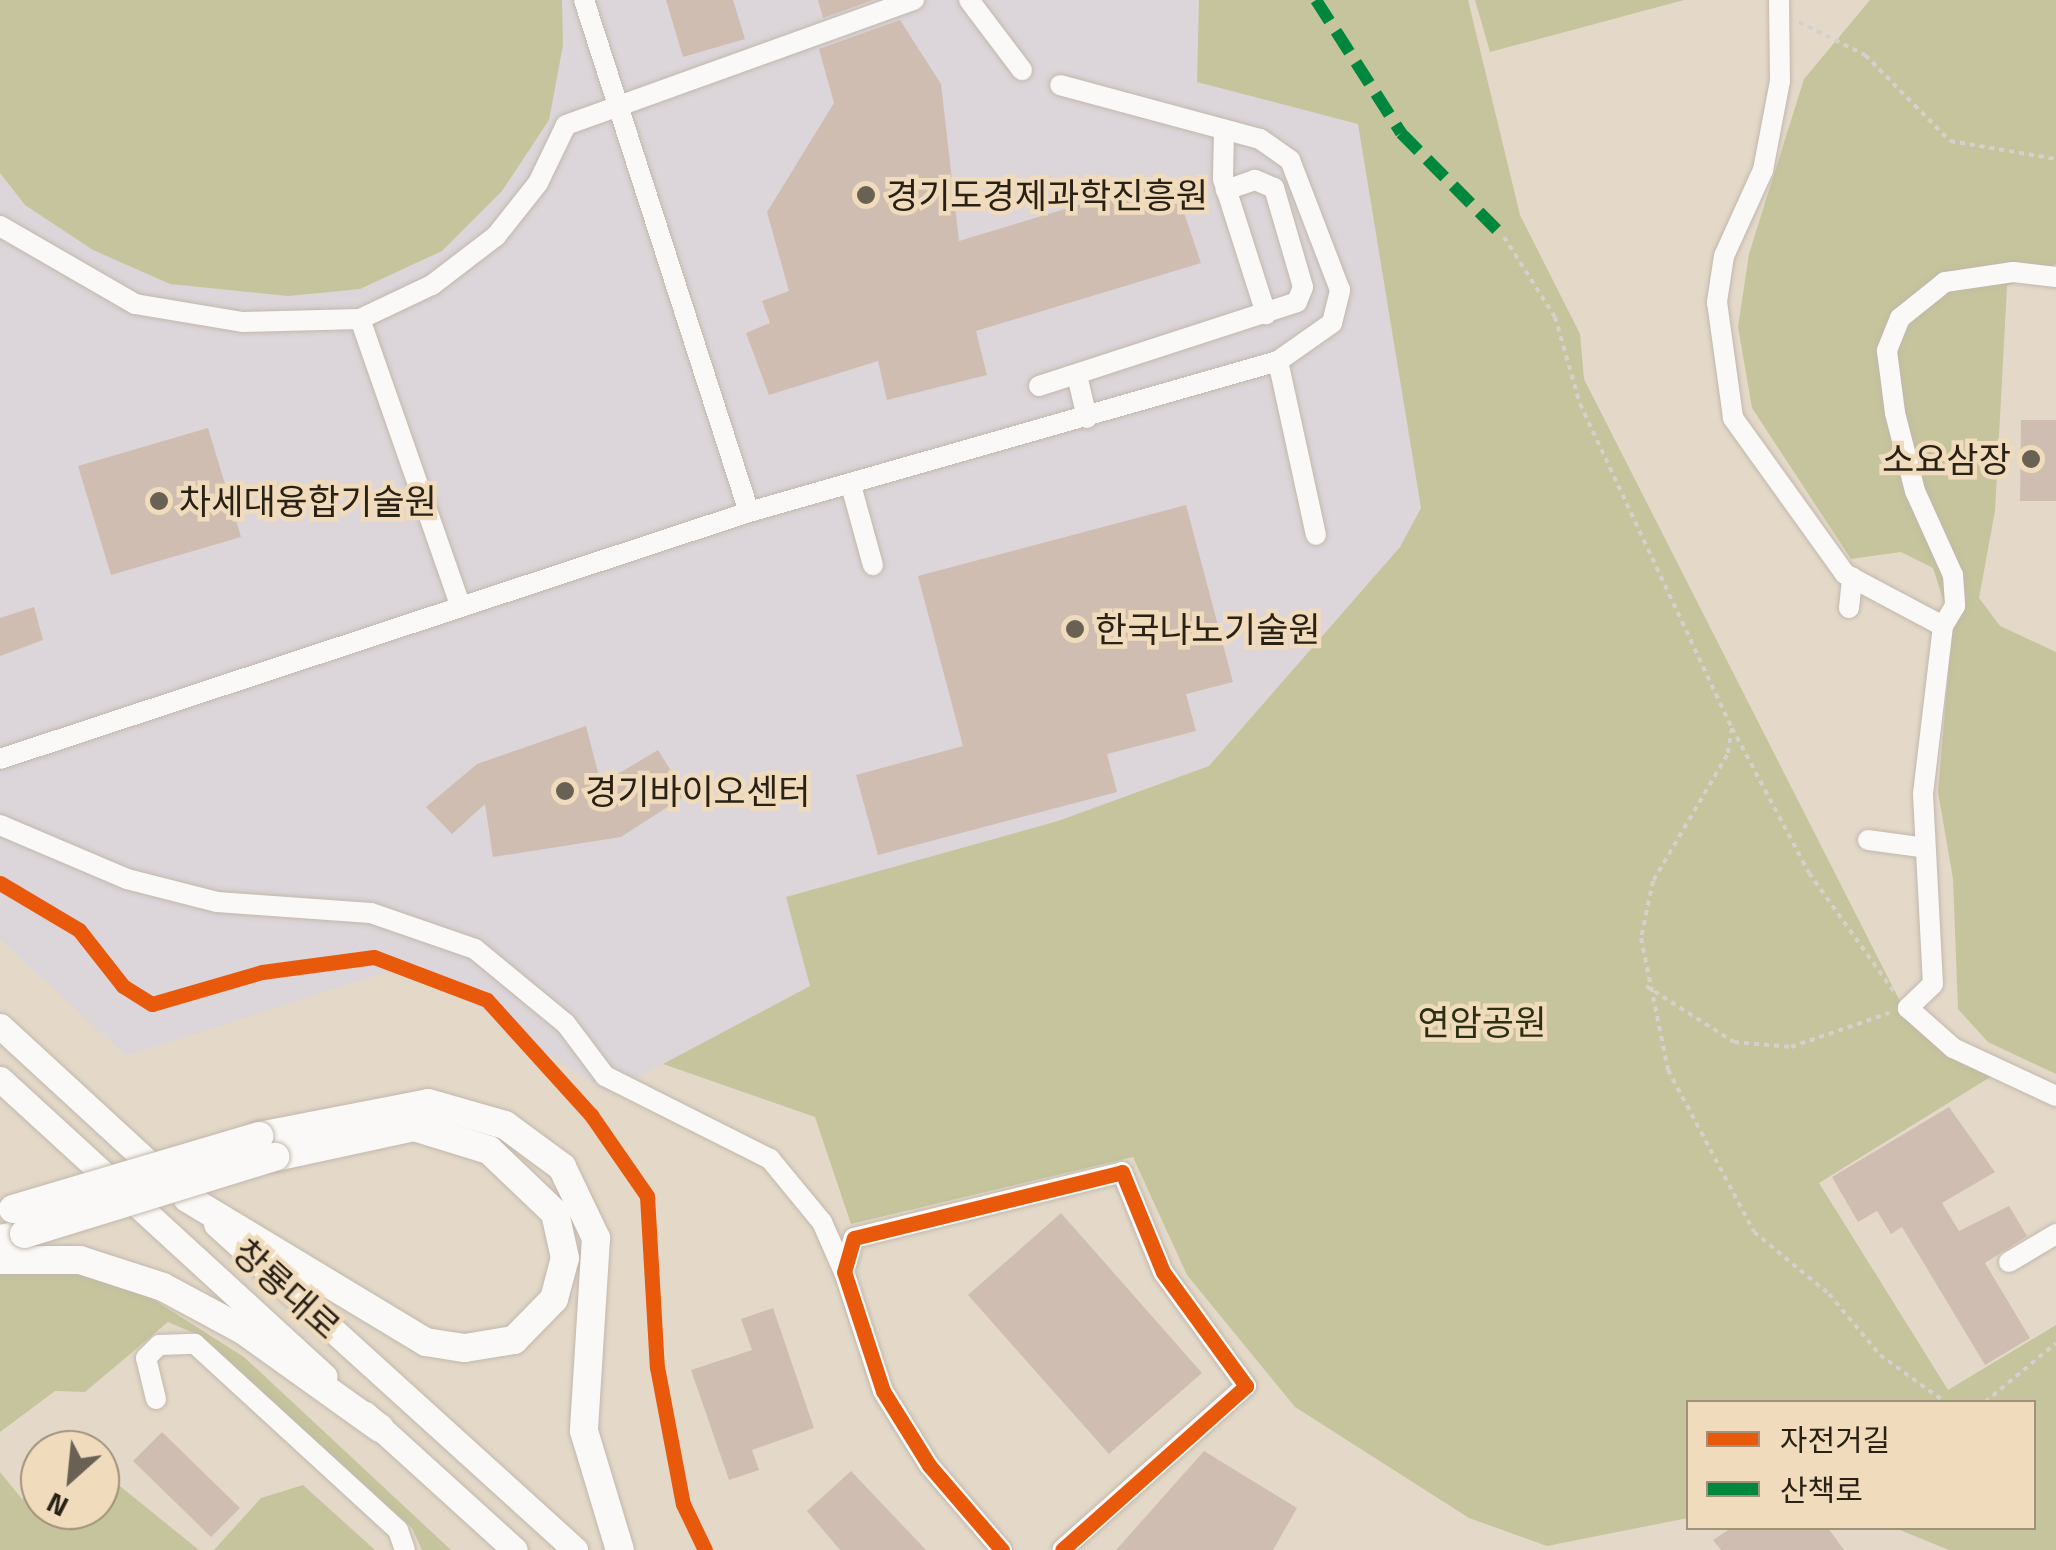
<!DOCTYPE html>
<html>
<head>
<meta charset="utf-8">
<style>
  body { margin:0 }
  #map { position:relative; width:2056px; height:1550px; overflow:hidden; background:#e4d9c9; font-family:"Titillium Web","Noto Sans KR",sans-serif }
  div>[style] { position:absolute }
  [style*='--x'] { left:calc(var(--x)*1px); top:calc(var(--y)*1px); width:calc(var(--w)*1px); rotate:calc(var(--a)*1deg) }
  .commercial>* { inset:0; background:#dcd5d9 }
  .green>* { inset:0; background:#c5c49c }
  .building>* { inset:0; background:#d0bdb2 }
  .path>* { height:4px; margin-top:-2px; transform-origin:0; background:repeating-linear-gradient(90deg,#d4d0cc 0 5px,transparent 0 10px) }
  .roads { filter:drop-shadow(0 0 2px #c1b8ac) drop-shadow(0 0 2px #c1b8ac) }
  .minor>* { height:20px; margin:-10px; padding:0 10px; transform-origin:10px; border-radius:10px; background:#fbf9f7 }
  .major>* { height:25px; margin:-12.5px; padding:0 12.5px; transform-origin:12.5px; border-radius:12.5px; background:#fbf9f7 }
  .highway>* { height:28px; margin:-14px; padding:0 14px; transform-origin:14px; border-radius:14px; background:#fbf9f7 }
  .bridges { filter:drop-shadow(0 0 2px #c1b8ac) drop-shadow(0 0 2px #c1b8ac) }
  .highway-bridge>* { height:28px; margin:-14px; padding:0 14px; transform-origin:14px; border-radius:14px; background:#fbf9f7 }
  .quiet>* { height:12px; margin-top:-6px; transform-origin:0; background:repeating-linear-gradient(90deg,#00873e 0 25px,transparent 0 37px) }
  .cycleway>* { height:15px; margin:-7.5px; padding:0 7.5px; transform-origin:7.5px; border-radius:7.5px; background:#e8590c }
  .dots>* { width:28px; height:28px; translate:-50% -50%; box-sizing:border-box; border:5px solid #f0dbbd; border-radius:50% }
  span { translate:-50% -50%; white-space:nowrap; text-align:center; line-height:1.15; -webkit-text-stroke:9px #f0dbbd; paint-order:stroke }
  .poi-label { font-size:35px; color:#292116 }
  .left { translate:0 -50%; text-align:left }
  .right { translate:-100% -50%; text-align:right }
  .park-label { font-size:35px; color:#2c2f11 }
  .street-label { font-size:35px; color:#292116 }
  .legend { position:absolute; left:1686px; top:1400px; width:350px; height:130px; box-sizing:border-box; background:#f0dbbd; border:2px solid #a0917a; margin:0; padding:12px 18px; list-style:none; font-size:30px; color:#292116 }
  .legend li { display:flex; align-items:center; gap:20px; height:50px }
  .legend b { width:50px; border:2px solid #a0917a }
  .north { position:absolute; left:20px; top:1430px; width:100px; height:100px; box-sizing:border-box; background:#f0dbbd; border:2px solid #a0917a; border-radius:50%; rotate:207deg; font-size:28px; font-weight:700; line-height:40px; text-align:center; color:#292116 }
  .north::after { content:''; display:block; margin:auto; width:35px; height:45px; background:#6a6155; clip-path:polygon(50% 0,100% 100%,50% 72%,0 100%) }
</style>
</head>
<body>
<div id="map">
  <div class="commercial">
    <i style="clip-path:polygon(562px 0,1199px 0,1198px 82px,1358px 124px,1421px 509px,1400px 547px,1209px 766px,1058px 821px,786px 897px,811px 986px,608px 1093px,412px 964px,126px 1056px,0 939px,0 173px,25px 205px,93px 250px,170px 284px,288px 296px,360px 289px,442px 251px,502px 191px,549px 120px)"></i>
  </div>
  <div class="green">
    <i style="clip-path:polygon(0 0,562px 0,563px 45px,549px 120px,502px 191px,442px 251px,360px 289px,288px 296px,170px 284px,93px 250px,25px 205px,0 173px)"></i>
    <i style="clip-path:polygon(1199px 0,1468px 0,1520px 215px,1580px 334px,1584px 379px,1909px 1019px,1945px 1054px,1992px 1076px,1819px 1183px,1948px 1390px,2056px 1325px,2056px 1550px,1949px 1550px,1895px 1528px,2034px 1528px,2034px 1402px,1688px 1402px,1688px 1518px,1547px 1546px,1469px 1518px,1295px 1407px,1187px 1275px,1133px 1157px,851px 1224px,815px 1117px,663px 1064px,810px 986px,786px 897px,1058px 821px,1209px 766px,1400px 547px,1421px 508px,1358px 124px,1197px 82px)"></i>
    <i style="clip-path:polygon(1475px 0,1684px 0,1490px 52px)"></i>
    <i style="clip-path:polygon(1870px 0,2056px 0,2056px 264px,2007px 286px,1995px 511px,1979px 598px,2000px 626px,2056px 652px,2056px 1074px,1988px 1042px,1958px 1009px,1953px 879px,1938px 792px,1952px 627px,1933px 568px,1901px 552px,1851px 559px,1752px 408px,1738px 327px,1749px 254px,1804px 79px)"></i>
    <i style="clip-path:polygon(65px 1269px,126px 1282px,244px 1357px,451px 1550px,422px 1550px,412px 1528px,201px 1336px,168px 1322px,85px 1392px,55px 1391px,0 1432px,0 1274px)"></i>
    <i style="clip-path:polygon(100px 1470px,199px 1550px,0 1550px,0 1472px,22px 1499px,40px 1492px,40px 1510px,100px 1510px)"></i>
    <i style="clip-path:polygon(303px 1485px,375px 1550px,214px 1550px,261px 1498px)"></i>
  </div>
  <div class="building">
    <i style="clip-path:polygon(666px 0,733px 0,745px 39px,683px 57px)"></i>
    <i style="clip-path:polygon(818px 0,873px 0,823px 18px)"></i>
    <i style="clip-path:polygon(900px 20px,941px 84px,959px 241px,1172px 177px,1201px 263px,976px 331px,987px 375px,887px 400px,878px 361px,769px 395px,746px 333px,770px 323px,762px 301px,789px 291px,767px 212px,834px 103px,819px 49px)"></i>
    <i style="clip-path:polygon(2021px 420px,2056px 420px,2056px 501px,2020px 501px)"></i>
    <i style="clip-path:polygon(208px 428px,241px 537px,111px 575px,78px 466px)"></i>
    <i style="clip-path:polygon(1186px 505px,1233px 682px,1186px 694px,1196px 731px,1107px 754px,1117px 792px,878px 855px,856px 775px,963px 746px,918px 576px)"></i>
    <i style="clip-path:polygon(34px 607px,43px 640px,0 656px,0 618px)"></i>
    <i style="clip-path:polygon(586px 726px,601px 784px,658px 750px,686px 795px,621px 837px,493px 857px,485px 804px,452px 834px,426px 807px,477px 764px)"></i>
    <i style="clip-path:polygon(1949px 1107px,1995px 1172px,1942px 1203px,1959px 1231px,2009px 1206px,2027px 1236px,1985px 1263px,2030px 1338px,1985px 1365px,1902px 1227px,1891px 1234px,1877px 1211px,1858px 1222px,1832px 1177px)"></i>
    <i style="clip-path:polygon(1061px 1213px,1202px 1373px,1109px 1454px,968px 1295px)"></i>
    <i style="clip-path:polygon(773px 1308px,814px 1428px,752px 1450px,759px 1470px,729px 1480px,691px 1370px,752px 1350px,741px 1319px)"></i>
    <i style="clip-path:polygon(162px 1432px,240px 1508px,211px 1537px,133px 1461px)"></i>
    <i style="clip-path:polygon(1204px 1451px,1297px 1508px,1273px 1550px,1116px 1550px)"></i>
    <i style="clip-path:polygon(851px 1471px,926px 1550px,840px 1550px,807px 1511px)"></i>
    <i style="clip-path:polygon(1731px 1528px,1828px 1528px,1844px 1550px,1721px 1550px,1713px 1540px)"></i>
  </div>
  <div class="path">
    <i style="--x:1799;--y:22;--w:74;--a:26.6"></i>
    <i style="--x:1865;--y:55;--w:121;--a:45.3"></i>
    <i style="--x:1950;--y:141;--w:108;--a:9.6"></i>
    <i style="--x:1504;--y:237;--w:95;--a:57.5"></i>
    <i style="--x:1555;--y:317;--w:91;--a:74"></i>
    <i style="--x:1580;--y:404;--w:358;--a:64.9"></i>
    <i style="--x:1732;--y:728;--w:164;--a:62"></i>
    <i style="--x:1809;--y:873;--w:148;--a:54.4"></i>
    <i style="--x:1732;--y:728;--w:27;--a:100"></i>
    <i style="--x:1727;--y:755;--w:146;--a:120.4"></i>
    <i style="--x:1653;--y:881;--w:58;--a:101.9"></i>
    <i style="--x:1641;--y:938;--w:135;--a:78.4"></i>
    <i style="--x:1668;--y:1070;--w:183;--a:62"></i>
    <i style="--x:1754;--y:1232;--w:97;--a:39.6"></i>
    <i style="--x:1829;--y:1294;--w:80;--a:50.1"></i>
    <i style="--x:1880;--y:1355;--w:80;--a:35.9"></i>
    <i style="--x:1646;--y:986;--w:104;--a:32.5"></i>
    <i style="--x:1734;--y:1042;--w:57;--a:5"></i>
    <i style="--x:1791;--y:1047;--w:104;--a:-19.1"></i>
    <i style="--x:1985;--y:1402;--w:92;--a:-39.7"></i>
  </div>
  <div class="roads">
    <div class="minor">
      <i style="--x:584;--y:0;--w:538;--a:72.14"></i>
      <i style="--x:969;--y:0;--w:88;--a:52.9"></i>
      <i style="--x:1779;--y:0;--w:81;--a:89.3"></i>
      <i style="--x:1780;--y:81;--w:91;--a:100.8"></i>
      <i style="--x:1763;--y:170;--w:94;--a:114.4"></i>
      <i style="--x:1724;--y:256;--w:47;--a:98.7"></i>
      <i style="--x:1717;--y:302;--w:117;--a:82.1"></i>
      <i style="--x:1733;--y:418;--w:192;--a:54.3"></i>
      <i style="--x:1845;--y:574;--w:111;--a:28"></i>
      <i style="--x:1224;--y:131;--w:48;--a:91.2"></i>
      <i style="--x:1223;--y:179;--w:142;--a:72.3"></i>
      <i style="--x:0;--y:226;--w:156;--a:30"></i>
      <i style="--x:135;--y:304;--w:109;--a:9.5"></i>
      <i style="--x:243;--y:322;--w:117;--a:-1.5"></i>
      <i style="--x:360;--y:319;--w:80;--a:-25.3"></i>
      <i style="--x:432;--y:285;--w:81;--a:-37.4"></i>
      <i style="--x:496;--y:236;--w:68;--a:-51.6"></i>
      <i style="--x:538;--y:183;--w:64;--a:-64.2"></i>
      <i style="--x:566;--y:125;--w:370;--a:-19.8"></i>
      <i style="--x:2056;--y:277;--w:43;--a:-173.4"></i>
      <i style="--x:2013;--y:272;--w:69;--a:171.6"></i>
      <i style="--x:1945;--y:282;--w:58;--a:141.3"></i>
      <i style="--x:1900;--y:318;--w:35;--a:112"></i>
      <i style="--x:1887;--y:351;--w:63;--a:82.6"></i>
      <i style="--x:1895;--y:413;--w:81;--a:75.6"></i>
      <i style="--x:1915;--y:491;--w:92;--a:65.7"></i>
      <i style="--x:1953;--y:575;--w:31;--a:86"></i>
      <i style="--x:1955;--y:606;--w:23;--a:121"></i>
      <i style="--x:1943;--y:626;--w:169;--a:96.8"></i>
      <i style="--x:1923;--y:794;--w:190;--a:87"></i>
      <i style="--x:1933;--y:984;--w:35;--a:136"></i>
      <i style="--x:1908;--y:1008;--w:60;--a:41.6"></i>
      <i style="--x:1953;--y:1048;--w:114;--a:25"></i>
      <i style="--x:360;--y:319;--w:305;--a:70.7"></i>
      <i style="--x:1278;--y:361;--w:178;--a:77.7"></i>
      <i style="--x:1077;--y:375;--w:44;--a:76.9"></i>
      <i style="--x:1039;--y:386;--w:271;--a:-18"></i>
      <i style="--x:1297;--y:302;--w:16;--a:-68"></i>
      <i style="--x:1303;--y:287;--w:103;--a:-106.3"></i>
      <i style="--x:1274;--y:188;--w:21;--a:-157"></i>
      <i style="--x:1255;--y:180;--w:31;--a:161"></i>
      <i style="--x:852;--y:489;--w:79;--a:74.6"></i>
      <i style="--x:1849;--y:608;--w:31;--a:-84"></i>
      <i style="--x:0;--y:759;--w:789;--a:-18.25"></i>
      <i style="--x:749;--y:512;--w:550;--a:-15.93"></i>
      <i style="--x:1278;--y:361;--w:66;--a:-35.1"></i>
      <i style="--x:1332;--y:323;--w:34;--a:-76"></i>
      <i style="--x:1340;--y:290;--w:139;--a:-111"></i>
      <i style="--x:1290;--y:160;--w:37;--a:-145"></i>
      <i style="--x:1260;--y:139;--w:207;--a:-164.9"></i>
      <i style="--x:0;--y:825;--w:138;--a:23"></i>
      <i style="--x:127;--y:879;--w:93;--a:14.3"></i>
      <i style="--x:217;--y:902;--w:154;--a:4.1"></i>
      <i style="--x:371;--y:913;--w:110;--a:19.1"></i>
      <i style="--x:475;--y:949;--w:118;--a:39.5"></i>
      <i style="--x:566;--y:1024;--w:65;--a:53.1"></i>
      <i style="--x:605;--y:1076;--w:185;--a:26.7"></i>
      <i style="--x:770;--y:1159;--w:82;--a:50.5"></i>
      <i style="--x:822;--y:1222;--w:55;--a:66.3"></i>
      <i style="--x:1868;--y:840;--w:52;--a:7.7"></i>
      <i style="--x:2009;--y:1262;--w:55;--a:-30.8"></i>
      <i style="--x:156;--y:1399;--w:42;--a:-103.7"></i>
      <i style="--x:146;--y:1358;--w:18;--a:-45"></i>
      <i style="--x:159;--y:1345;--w:36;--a:-2"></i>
      <i style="--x:195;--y:1344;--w:275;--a:42.5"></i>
      <i style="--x:398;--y:1530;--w:21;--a:71"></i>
      <i style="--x:1002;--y:1550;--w:112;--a:-130.7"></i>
      <i style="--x:929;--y:1465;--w:87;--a:-121.9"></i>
      <i style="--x:883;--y:1391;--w:125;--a:-108.1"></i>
      <i style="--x:844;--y:1272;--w:35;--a:-74"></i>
      <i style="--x:854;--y:1238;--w:276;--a:-13.8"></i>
      <i style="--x:1122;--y:1172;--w:108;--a:67.7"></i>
      <i style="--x:1163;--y:1272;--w:141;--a:53.9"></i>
      <i style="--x:1246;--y:1386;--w:246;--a:138.3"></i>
    </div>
    <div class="major">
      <i style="--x:0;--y:1026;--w:223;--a:42.6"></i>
      <i style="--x:0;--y:1079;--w:440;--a:42.5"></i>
      <i style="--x:216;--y:1224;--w:485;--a:42.2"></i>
      <i style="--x:365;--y:1414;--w:202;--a:42.2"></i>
    </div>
    <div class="highway">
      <i style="--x:259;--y:1136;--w:172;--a:-11"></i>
      <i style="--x:428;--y:1103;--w:80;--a:15.9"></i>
      <i style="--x:505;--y:1125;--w:71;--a:36.4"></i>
      <i style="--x:562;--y:1167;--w:79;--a:64.4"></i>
      <i style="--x:596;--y:1238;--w:193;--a:93.6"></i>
      <i style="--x:584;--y:1431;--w:124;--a:73.2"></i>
      <i style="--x:187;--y:1198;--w:279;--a:31.1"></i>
      <i style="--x:426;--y:1342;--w:39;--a:9"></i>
      <i style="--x:465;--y:1348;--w:50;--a:-9.3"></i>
      <i style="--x:514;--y:1340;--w:57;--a:-45.7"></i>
      <i style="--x:554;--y:1299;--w:42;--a:-75"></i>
      <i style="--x:565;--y:1258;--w:46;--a:-102.5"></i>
      <i style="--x:555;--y:1213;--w:91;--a:-136.3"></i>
      <i style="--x:489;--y:1150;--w:78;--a:-163"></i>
      <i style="--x:414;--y:1127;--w:142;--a:167.8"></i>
      <i style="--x:0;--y:1239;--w:25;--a:-12"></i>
      <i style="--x:0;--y:1260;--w:80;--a:0"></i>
      <i style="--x:80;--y:1260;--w:87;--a:18"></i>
      <i style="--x:163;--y:1287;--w:91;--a:28.3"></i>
      <i style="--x:243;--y:1330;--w:168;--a:35.6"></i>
    </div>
  </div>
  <div class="bridges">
    <div class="highway-bridge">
      <i style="--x:13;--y:1209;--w:257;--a:-16.5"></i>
      <i style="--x:24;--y:1234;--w:263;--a:-17.1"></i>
    </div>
  </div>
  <div class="quiet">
    <i style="--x:1316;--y:0;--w:158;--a:57.4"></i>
    <i style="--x:1401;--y:133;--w:146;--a:45.3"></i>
  </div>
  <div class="cycleway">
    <i style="--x:0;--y:883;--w:92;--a:30.7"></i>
    <i style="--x:79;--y:930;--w:71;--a:51.8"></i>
    <i style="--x:123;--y:986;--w:34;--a:32"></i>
    <i style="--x:152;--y:1004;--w:115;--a:-16.2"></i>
    <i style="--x:262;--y:972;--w:113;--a:-7.6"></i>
    <i style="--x:374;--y:957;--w:121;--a:20.8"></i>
    <i style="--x:487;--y:1000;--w:155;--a:47.9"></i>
    <i style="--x:591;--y:1115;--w:98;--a:55.3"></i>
    <i style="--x:647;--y:1196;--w:171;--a:86.7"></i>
    <i style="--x:657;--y:1367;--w:139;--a:79.3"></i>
    <i style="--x:683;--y:1504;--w:51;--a:64.4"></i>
    <i style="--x:1002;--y:1550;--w:112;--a:-130.7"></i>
    <i style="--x:929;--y:1465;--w:87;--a:-121.9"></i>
    <i style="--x:883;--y:1391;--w:125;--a:-108.1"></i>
    <i style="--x:844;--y:1272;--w:35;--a:-74"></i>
    <i style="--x:854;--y:1238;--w:276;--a:-13.8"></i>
    <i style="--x:1122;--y:1172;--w:108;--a:67.7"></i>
    <i style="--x:1163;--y:1272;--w:141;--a:53.9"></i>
    <i style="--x:1246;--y:1386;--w:246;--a:138.3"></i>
  </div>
  <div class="dots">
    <i style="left:866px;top:195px;background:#6a6155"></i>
    <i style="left:2031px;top:459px;background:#6a6155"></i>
    <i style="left:159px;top:501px;background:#6a6155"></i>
    <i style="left:1075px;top:629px;background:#6a6155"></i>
    <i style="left:565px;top:791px;background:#6a6155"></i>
  </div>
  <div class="poi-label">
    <span class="left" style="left:886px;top:195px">경기도경제과학진흥원</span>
    <span class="right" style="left:2011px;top:459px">소요삼장</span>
    <span class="left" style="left:179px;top:501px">차세대융합기술원</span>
    <span class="left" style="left:1095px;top:629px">한국나노기술원</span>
    <span class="left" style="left:585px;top:791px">경기바이오센터</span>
  </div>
  <div class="park-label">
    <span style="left:1482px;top:1022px">연암공원</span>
  </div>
  <div class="street-label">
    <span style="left:287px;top:1289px;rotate:42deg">창룡대로</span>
  </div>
  <ul class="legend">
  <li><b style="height:12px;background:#e8590c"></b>자전거길</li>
  <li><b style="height:12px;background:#00873e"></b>산책로</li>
  </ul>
  <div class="north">N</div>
</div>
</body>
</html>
